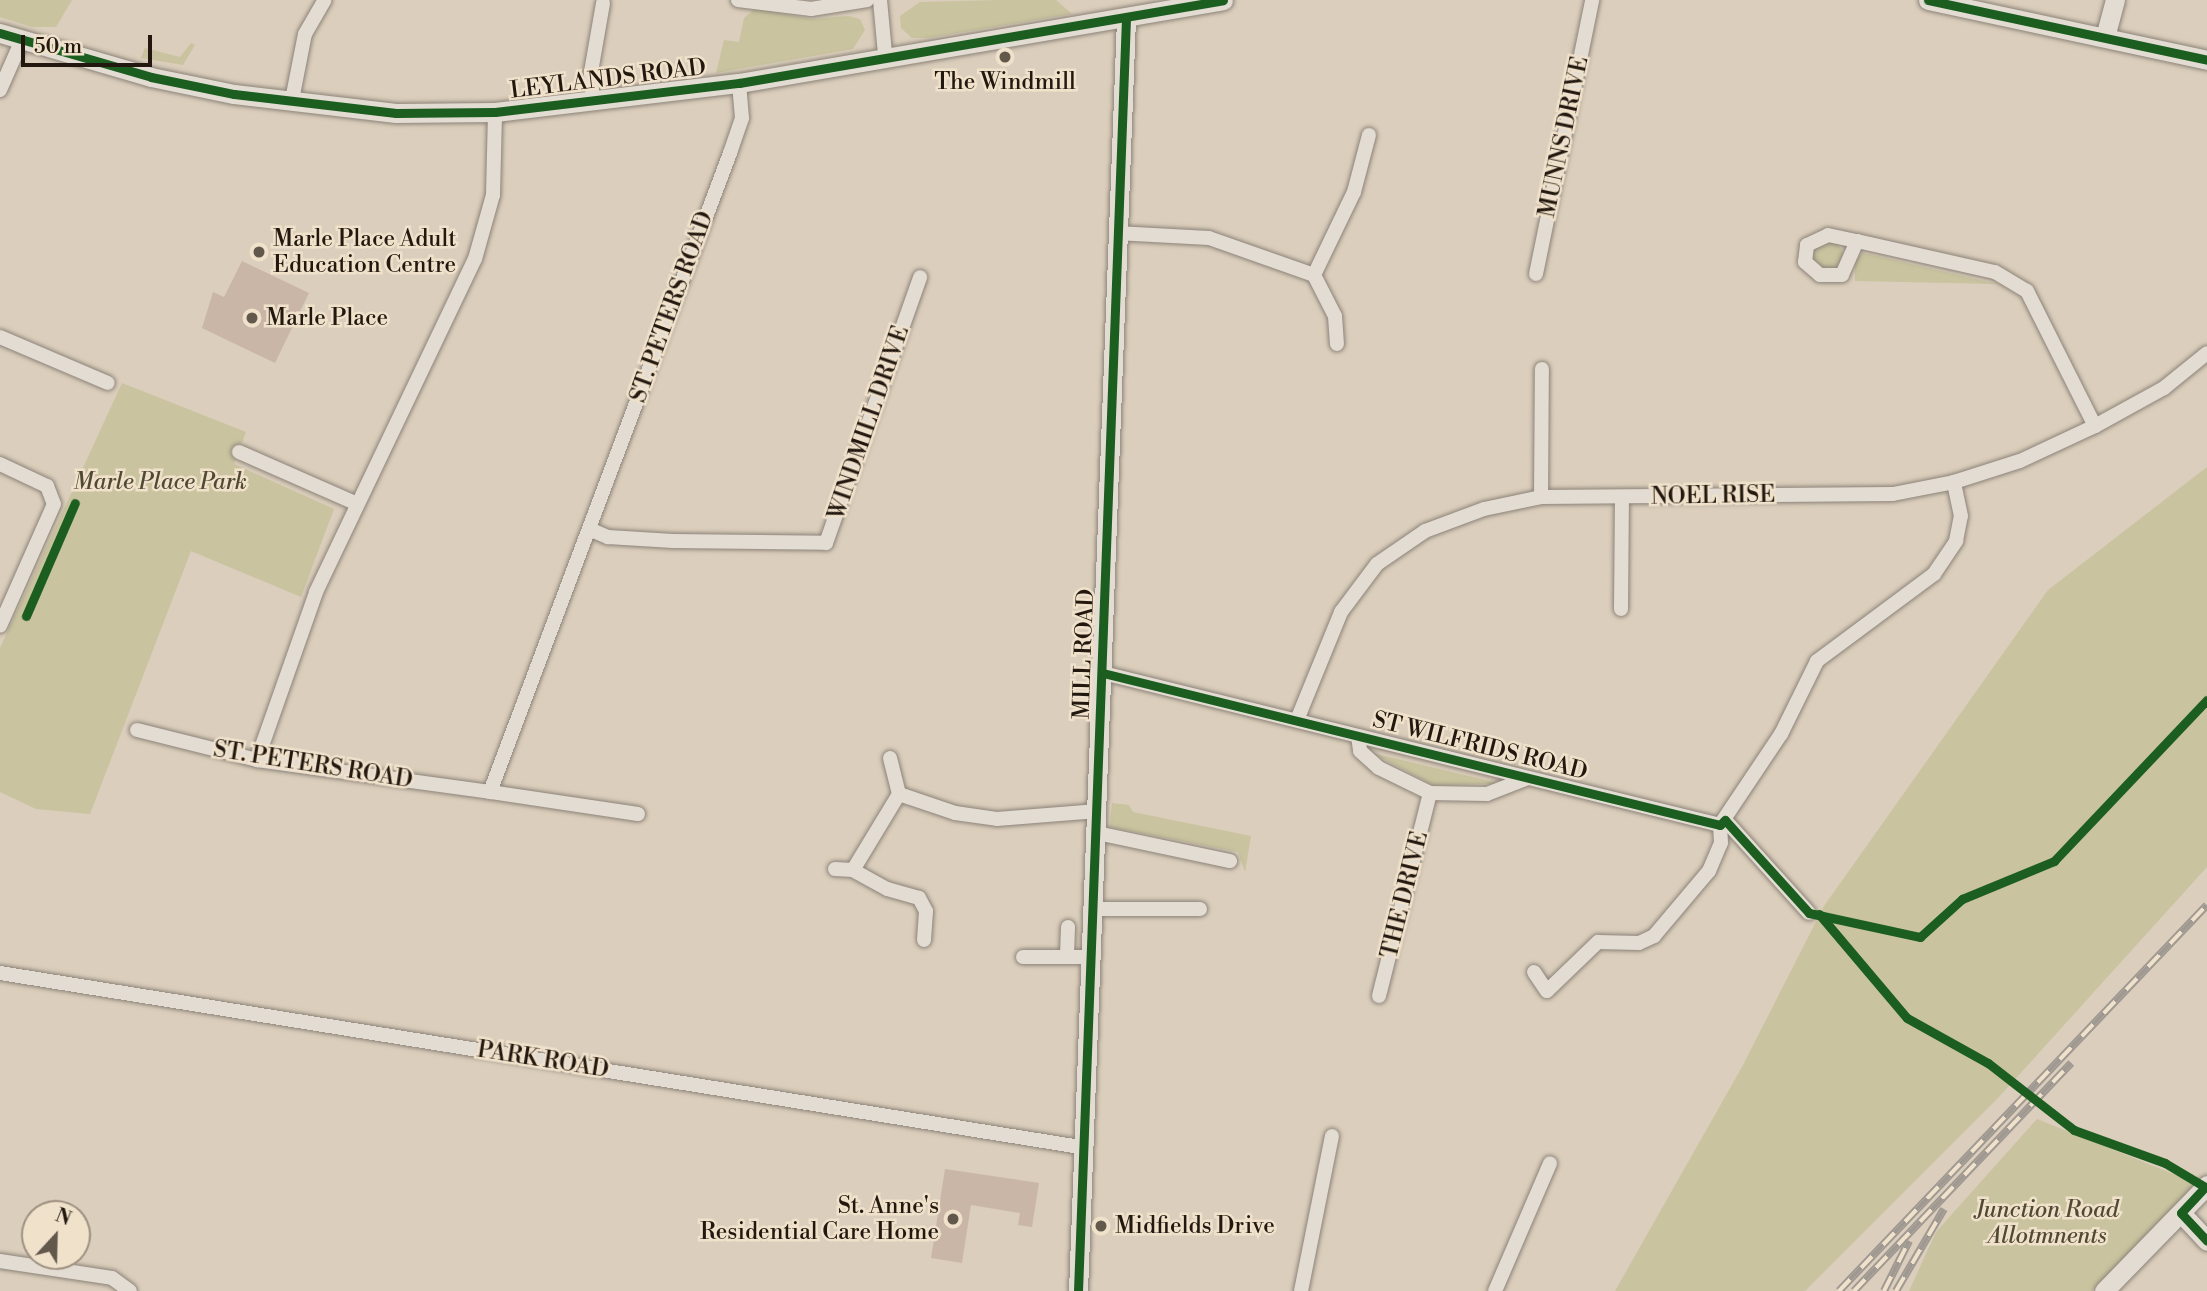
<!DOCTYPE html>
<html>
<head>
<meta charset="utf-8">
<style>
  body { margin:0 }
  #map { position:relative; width:2207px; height:1291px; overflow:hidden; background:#dbcebc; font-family:"Libre Bodoni",serif }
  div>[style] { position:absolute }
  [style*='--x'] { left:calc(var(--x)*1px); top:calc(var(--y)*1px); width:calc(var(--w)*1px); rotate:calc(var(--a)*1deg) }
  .green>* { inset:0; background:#c9c39f }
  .round { border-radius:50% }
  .building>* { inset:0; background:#c9b6a7 }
  .roads { filter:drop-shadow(0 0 2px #8c8378) drop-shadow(0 0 2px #8c8378) }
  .street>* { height:14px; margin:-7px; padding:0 7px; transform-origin:7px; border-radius:7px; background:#e3dcd3 }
  .secondary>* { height:19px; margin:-9.5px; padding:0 9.5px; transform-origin:9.5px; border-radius:9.5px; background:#e3dcd3 }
  .rail>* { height:8px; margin-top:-4px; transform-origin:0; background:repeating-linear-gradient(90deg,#f0e1cb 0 16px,#9f9992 0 32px); box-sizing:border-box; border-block:2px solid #9f9992 }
  .cycleway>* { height:9px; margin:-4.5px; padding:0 4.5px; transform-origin:4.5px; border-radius:4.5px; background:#1b5e20 }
  .dots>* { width:19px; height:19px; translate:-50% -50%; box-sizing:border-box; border:4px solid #f0e1cb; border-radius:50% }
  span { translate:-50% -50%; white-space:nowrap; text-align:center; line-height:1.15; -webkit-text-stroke:5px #f0e1cb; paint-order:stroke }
  .street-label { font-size:23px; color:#22180f }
  .poi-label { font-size:23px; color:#22180f }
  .left { translate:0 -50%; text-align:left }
  .right { translate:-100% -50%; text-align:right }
  .park-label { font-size:23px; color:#504933; font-style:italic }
  .north { position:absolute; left:21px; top:1200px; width:70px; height:70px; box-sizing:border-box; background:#f0e1cb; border:2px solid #9e9180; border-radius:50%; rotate:22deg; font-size:19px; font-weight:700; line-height:28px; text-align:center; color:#22180f }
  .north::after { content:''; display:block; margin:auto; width:24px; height:32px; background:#63584c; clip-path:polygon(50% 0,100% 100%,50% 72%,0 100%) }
  .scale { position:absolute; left:21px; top:35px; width:131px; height:32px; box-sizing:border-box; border:4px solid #22180f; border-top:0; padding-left:9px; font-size:21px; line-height:24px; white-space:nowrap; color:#22180f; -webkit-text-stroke:5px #f0e1cb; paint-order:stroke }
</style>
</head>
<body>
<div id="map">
  <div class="green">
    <i style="clip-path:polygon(0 0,72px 0,56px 27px,32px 27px,0 17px)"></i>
    <i style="clip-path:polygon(999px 0,1056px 0,1072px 14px,928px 38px,912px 38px,901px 28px,900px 16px,920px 2px)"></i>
    <i style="clip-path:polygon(755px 9px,812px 19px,848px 16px,860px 19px,865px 30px,853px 49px,716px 73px,724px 40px,739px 42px,744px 18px)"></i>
    <i style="clip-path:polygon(191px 43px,195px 45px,183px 65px,141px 58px,145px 48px,180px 57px)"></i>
    <i class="round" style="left:1813px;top:241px;width:30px;height:30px"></i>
    <i style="clip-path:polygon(1863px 253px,1997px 284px,1855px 281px,1855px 259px)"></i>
    <i style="clip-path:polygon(122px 383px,246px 432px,234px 464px,334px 509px,301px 597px,191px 551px,90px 814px,36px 809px,0 792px,0 648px)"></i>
    <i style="clip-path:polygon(2207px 467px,2207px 867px,1998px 1098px,1805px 1291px,1615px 1291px,1742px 1067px,1824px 906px,2048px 590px)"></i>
    <i style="clip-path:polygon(1372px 753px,1502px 784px,1433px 785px)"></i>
    <i style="clip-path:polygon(1112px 803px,1129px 805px,1133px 812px,1251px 836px,1245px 872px,1238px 852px,1110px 827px)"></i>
    <i style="clip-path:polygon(2037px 1119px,2198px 1184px,2092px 1291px,1909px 1291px,1936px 1232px)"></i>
  </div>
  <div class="building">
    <i style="clip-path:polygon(242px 261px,309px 293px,275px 363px,202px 328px,213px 292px,224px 297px)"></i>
    <i style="clip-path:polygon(945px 1169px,1039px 1183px,1032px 1227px,1018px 1225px,1020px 1213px,971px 1205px,962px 1263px,931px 1258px)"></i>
  </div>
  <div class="roads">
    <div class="street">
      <i style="--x:738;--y:0;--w:74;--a:7"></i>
      <i style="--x:811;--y:9;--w:57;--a:-9.1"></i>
      <i style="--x:880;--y:0;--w:54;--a:84.7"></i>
      <i style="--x:0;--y:90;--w:55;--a:-66.3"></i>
      <i style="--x:292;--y:100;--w:67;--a:-78.9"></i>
      <i style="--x:305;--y:34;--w:39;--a:-60"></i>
      <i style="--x:593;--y:103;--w:31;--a:-94"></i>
      <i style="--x:591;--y:72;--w:70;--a:-80.1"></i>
      <i style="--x:1116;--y:233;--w:93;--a:3.1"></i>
      <i style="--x:1209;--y:238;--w:111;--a:19.4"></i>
      <i style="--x:1314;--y:275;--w:46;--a:62.9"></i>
      <i style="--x:1335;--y:316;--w:28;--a:86"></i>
      <i style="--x:1857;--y:241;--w:37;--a:114"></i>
      <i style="--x:1842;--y:275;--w:22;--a:180"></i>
      <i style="--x:1820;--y:275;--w:20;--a:-139"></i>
      <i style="--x:1805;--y:262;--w:17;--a:-83"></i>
      <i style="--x:1807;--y:245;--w:23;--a:-25"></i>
      <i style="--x:1828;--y:235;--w:30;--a:12"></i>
      <i style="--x:1857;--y:241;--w:141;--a:12.7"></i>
      <i style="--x:1995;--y:272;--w:37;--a:31"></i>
      <i style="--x:2027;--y:291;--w:151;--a:63.3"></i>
      <i style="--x:1536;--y:274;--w:280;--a:-78.4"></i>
      <i style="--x:1314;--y:275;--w:92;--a:-64.3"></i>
      <i style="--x:1354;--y:192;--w:59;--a:-75.3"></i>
      <i style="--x:0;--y:337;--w:117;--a:23.1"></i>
      <i style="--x:239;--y:452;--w:127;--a:23.7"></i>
      <i style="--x:0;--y:464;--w:52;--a:25.1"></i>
      <i style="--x:47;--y:486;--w:19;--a:69"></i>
      <i style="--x:54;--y:504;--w:133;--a:113.9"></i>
      <i style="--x:1541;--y:497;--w:128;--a:-89.6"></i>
      <i style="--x:589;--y:529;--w:21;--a:23"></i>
      <i style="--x:608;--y:537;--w:65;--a:3.5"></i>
      <i style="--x:673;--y:541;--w:153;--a:0.7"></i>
      <i style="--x:826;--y:543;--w:282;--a:-70.5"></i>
      <i style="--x:1621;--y:609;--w:111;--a:-89.5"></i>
      <i style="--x:1103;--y:673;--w:635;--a:13.84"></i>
      <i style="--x:1720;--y:825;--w:110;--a:-56.2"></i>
      <i style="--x:1781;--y:734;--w:81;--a:-63.7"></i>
      <i style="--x:1817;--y:661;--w:146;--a:-36.6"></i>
      <i style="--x:1934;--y:574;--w:40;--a:-56"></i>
      <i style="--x:1956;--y:541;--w:25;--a:-79"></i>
      <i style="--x:1961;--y:516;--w:35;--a:-102"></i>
      <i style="--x:1297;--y:720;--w:117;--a:-67.8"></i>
      <i style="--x:1341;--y:612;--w:60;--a:-53.1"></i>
      <i style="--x:1377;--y:564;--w:58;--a:-34.5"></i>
      <i style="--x:1425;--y:531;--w:63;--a:-20.4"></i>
      <i style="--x:1484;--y:509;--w:58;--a:-11.9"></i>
      <i style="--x:1541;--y:497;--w:352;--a:-0.5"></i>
      <i style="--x:1893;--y:494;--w:62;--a:-11.1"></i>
      <i style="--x:1954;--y:482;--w:69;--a:-17.7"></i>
      <i style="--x:2020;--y:461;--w:83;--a:-25"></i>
      <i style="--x:2095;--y:426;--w:79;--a:-28.8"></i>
      <i style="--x:2164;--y:388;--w:55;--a:-39.1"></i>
      <i style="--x:137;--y:730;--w:124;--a:14"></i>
      <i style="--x:257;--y:760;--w:235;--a:7.8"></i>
      <i style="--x:1358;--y:736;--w:15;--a:82"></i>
      <i style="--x:1360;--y:751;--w:25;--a:42"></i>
      <i style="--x:1379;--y:768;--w:57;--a:26.1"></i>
      <i style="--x:1430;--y:793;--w:57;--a:1"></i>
      <i style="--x:1487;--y:794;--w:44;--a:-21.3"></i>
      <i style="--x:890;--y:758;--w:37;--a:76"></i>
      <i style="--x:257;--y:760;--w:178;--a:-70.6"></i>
      <i style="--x:316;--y:592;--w:369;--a:-64.5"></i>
      <i style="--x:475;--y:259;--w:66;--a:-74.3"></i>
      <i style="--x:493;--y:195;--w:83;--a:-88.6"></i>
      <i style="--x:638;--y:814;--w:150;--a:-171.5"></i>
      <i style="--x:490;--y:792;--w:683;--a:-69.41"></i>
      <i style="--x:730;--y:153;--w:37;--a:-71"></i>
      <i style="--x:742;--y:118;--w:35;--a:-95"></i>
      <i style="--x:1725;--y:820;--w:125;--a:47.9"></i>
      <i style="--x:1097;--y:833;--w:136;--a:11.9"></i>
      <i style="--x:835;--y:869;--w:18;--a:3"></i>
      <i style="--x:1096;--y:909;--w:104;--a:0"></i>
      <i style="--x:1068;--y:927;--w:30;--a:92"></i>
      <i style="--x:1067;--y:957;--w:26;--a:0"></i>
      <i style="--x:924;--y:940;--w:29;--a:-86"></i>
      <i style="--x:926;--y:911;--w:15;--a:-118"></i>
      <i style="--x:919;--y:898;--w:33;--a:-164"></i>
      <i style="--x:887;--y:889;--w:39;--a:-151"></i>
      <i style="--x:853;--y:870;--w:89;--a:-58.8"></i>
      <i style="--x:899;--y:794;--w:59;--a:18.7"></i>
      <i style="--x:955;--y:813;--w:42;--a:8.1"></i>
      <i style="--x:997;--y:819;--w:101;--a:-4.5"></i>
      <i style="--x:1023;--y:957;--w:44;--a:0"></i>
      <i style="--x:1534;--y:972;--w:23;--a:56"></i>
      <i style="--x:1547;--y:991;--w:71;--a:-43.9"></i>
      <i style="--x:1598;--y:942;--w:41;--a:1.4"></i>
      <i style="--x:1639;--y:943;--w:17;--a:-25"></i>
      <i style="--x:1654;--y:936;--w:85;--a:-49.8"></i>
      <i style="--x:1709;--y:871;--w:30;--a:-67"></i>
      <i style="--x:1721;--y:843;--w:18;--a:-93"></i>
      <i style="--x:0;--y:973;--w:1100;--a:9.15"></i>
      <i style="--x:1379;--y:996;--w:209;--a:-75.9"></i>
      <i style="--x:0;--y:1261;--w:113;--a:8.6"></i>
      <i style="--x:112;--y:1278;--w:22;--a:36"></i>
      <i style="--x:1301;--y:1291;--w:158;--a:-78.7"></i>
      <i style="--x:1495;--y:1291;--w:139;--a:-66.7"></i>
    </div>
    <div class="secondary">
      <i style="--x:1928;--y:0;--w:285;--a:12.1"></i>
      <i style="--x:0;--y:33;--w:157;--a:16.2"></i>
      <i style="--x:151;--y:77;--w:85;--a:11.6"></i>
      <i style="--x:234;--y:94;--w:163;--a:6.7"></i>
      <i style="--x:396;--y:113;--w:99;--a:-0.6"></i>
      <i style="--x:495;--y:112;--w:246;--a:-6.8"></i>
      <i style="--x:739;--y:83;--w:491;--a:-9.7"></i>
      <i style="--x:2105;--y:37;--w:38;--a:-75"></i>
      <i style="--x:2181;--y:1213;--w:38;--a:47"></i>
      <i style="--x:1078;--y:1291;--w:1273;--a:-87.84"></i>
      <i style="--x:2104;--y:1291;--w:148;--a:-45.8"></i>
    </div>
  </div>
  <div class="rail">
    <i style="--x:1839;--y:1291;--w:533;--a:-46.37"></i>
    <i style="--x:1854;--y:1291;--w:315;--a:-46.4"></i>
    <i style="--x:1884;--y:1291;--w:56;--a:-63.4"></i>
    <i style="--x:1896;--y:1291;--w:95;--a:-59.7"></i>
  </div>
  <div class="cycleway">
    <i style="--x:1928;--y:0;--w:285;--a:12.1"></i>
    <i style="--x:0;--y:33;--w:157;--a:16.2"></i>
    <i style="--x:151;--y:77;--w:85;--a:11.6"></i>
    <i style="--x:234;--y:94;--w:163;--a:6.7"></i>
    <i style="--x:396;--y:113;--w:99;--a:-0.6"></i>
    <i style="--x:495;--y:112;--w:246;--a:-6.8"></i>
    <i style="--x:739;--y:83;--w:491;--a:-9.7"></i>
    <i style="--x:26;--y:616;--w:123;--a:-66.6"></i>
    <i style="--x:1103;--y:673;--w:635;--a:13.84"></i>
    <i style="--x:1720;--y:825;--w:7;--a:-45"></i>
    <i style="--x:1725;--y:820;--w:125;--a:47.9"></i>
    <i style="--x:1809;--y:913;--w:114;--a:12.2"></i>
    <i style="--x:1920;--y:937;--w:57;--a:-42.1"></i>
    <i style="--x:1962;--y:899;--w:100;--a:-22.4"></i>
    <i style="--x:2054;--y:861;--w:222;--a:-46.5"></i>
    <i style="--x:1819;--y:914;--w:136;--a:49.8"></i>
    <i style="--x:1907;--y:1018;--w:93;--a:29.1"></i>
    <i style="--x:1988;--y:1063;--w:109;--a:37.9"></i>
    <i style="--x:2074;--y:1130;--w:97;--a:19.9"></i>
    <i style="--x:2165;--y:1163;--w:47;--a:31"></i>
    <i style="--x:2205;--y:1187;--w:35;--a:133"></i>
    <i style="--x:2181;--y:1213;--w:38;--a:47"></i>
    <i style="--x:1078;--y:1291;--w:1273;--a:-87.84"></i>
  </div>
  <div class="dots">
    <i style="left:1005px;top:57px;background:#63584c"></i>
    <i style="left:259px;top:252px;background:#63584c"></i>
    <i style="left:252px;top:318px;background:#63584c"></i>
    <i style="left:953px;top:1219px;background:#63584c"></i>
    <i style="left:1101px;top:1226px;background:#63584c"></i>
  </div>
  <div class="street-label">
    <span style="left:608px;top:79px;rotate:-7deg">LEYLANDS ROAD</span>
    <span style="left:1564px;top:137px;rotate:-78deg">MUNNS DRIVE</span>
    <span style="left:672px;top:307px;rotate:-70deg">ST. PETERS ROAD</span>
    <span style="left:869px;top:423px;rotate:-71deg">WINDMILL DRIVE</span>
    <span style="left:1713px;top:496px;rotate:-1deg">NOEL RISE</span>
    <span style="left:1084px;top:654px;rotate:-88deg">MILL ROAD</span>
    <span style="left:1480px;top:746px;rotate:14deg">ST WILFRIDS ROAD</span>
    <span style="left:313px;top:765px;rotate:9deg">ST. PETERS ROAD</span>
    <span style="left:1405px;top:895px;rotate:-76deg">THE DRIVE</span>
    <span style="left:543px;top:1060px;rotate:9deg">PARK ROAD</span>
  </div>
  <div class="poi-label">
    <span style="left:1005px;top:82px">The Windmill</span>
    <span class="left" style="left:273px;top:252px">Marle Place Adult<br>Education Centre</span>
    <span class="left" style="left:266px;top:318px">Marle Place</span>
    <span class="right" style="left:939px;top:1219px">St. Anne's<br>Residential Care Home</span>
    <span class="left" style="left:1115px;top:1226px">Midfields Drive</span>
  </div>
  <div class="park-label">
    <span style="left:160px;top:482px">Marle Place Park</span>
    <span style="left:2047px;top:1223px">Junction Road<br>Allotmnents</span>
  </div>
  <div class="north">N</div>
  <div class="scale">50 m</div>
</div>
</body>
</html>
